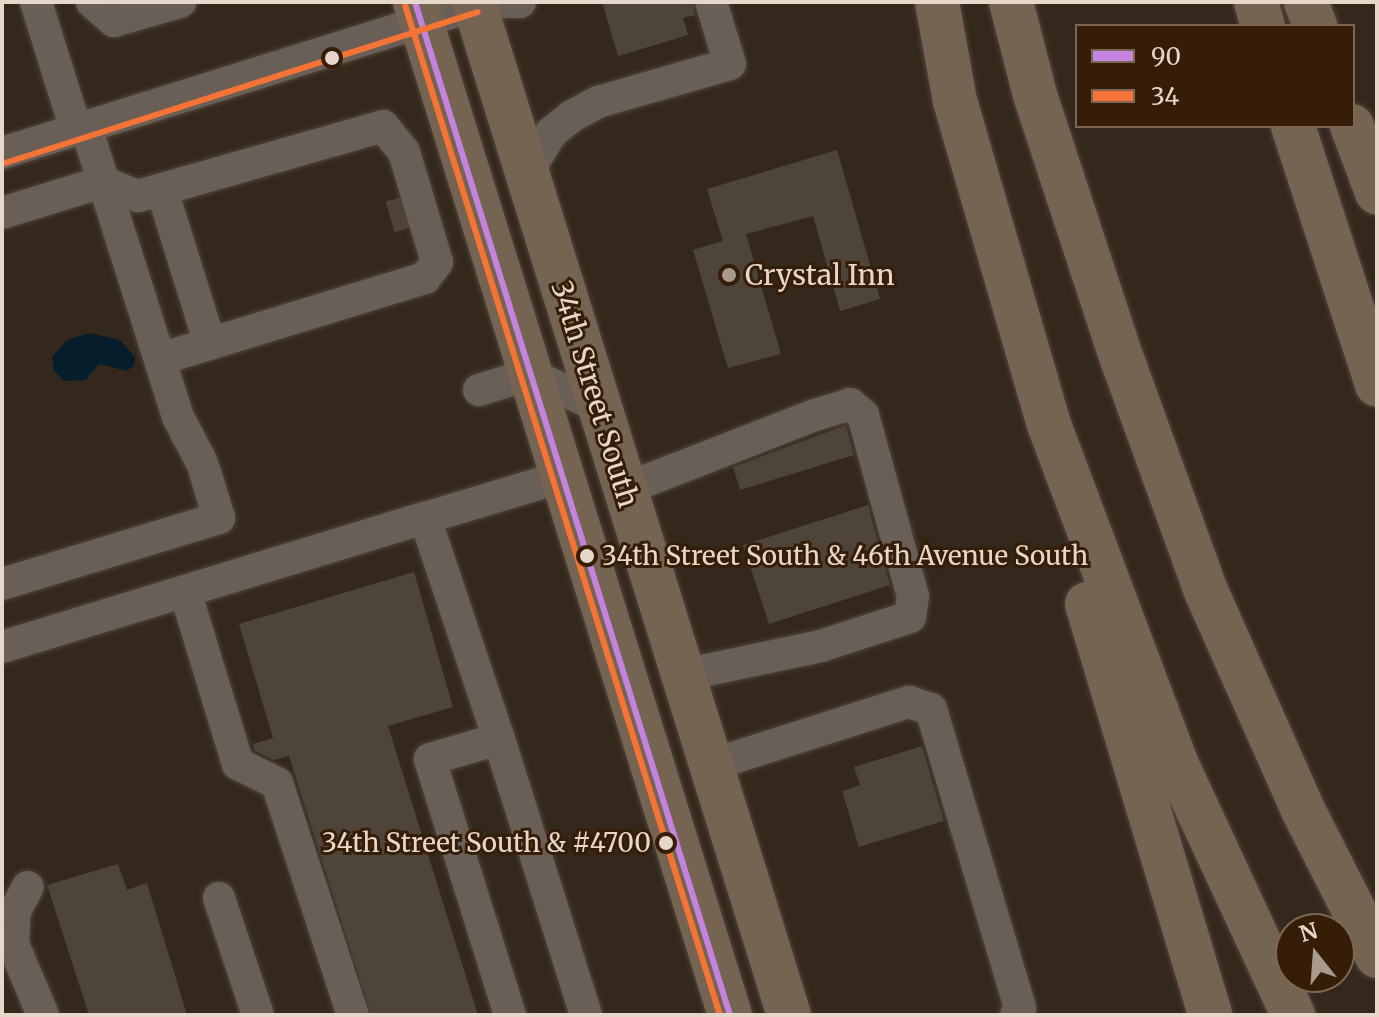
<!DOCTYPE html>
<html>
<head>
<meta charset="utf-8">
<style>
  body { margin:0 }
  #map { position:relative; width:1379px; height:1017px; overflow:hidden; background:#34281c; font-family:Merriweather,serif }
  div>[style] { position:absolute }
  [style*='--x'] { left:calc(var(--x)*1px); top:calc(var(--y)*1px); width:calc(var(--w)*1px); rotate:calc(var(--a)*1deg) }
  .water>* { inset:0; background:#061e2b }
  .building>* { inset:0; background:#4f443a }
  .minor-tunnel>* { height:32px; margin-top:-16px; transform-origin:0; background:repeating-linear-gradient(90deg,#4f4236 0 32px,transparent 0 48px) }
  .roads { filter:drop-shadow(0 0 2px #50443b) drop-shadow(0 0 2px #50443b) }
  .minor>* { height:32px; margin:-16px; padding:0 16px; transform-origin:16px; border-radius:16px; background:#695f57 }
  .highway>* { height:44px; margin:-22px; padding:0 22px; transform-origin:22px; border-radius:22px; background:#766453 }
  .bus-1>* { height:6px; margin:-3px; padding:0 3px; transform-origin:3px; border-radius:3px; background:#c483df }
  .bus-2>* { height:6px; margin:-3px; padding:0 3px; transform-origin:3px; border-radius:3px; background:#f57335 }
  .dots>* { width:22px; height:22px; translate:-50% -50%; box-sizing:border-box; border:4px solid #351d07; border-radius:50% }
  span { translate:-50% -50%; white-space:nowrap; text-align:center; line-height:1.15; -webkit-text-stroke:6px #351d07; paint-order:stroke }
  .bus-label { font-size:26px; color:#e7d7ca }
  .left { translate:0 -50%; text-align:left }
  .right { translate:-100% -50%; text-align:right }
  .poi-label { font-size:28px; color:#e7d7ca }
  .street-label { font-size:28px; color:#e7d7ca }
  .frame { position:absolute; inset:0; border:4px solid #e7d7ca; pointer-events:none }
  .legend { position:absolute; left:1075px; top:24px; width:280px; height:104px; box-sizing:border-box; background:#351d07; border:2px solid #7c6755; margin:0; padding:10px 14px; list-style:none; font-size:24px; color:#e7d7ca }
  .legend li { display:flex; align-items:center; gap:16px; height:40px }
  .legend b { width:40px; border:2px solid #7c6755 }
  .north { position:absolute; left:1275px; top:913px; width:80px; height:80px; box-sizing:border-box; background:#351d07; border:2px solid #7c6755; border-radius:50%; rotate:343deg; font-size:22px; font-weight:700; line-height:32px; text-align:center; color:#e7d7ca }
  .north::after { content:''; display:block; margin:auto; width:28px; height:36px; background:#a89a8d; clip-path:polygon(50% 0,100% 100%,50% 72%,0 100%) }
</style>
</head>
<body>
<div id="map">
  <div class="water">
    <i style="clip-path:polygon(90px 333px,120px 340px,135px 357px,134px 365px,127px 371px,99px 364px,86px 380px,64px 381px,54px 371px,52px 357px,67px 340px)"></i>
  </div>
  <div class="building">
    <i style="clip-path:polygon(602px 2px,693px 2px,695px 15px,683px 18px,688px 35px,618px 56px)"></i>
    <i style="clip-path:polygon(837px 150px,880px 299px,840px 311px,813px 216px,746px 234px,781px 354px,728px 368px,693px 250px,723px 241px,707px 189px)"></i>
    <i style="clip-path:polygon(846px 425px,854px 455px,740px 490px,733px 467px)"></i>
    <i style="clip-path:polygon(868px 505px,890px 585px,769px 624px,743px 545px)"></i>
    <i style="clip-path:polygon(414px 572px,453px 707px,388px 726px,478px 1015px,371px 1015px,289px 756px,274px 760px,255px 751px,253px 744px,273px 738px,239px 624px)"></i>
    <i style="clip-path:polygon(922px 746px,944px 821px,859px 847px,842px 791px,860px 785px,854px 767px)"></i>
    <i style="clip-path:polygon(118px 864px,127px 890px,147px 883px,187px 1015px,89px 1015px,47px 885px)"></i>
  </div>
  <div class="minor-tunnel">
    <i style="--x:401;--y:197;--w:46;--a:73.5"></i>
  </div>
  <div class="roads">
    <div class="minor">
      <i style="--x:36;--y:2;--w:134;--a:72.6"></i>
      <i style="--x:92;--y:2;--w:29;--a:41"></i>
      <i style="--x:114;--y:21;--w:69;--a:-16.1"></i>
      <i style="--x:506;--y:2;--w:14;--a:0"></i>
      <i style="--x:86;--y:127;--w:304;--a:72.4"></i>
      <i style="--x:178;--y:417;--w:52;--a:62.4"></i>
      <i style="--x:2;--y:153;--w:506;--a:-17.36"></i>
      <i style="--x:527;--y:173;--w:47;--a:-59"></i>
      <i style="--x:551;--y:133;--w:27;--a:-39"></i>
      <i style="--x:572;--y:116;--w:30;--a:-28"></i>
      <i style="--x:598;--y:102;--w:137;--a:-16.1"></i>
      <i style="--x:730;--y:64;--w:65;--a:-107"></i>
      <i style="--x:162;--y:190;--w:161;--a:72.7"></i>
      <i style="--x:2;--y:213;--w:106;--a:-17.1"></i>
      <i style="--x:103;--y:182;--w:38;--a:22"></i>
      <i style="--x:138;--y:196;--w:255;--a:-15.9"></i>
      <i style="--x:383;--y:126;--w:33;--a:51"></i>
      <i style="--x:404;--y:152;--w:115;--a:73.3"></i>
      <i style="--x:437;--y:262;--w:20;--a:127"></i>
      <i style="--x:425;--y:278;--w:277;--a:163"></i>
      <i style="--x:479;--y:390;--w:53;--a:-17.4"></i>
      <i style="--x:530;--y:374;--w:76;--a:25.6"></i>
      <i style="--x:625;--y:489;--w:204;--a:-21.3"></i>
      <i style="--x:815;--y:415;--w:37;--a:-17"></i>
      <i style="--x:850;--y:404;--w:17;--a:40"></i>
      <i style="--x:863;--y:415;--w:188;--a:74.6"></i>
      <i style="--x:913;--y:596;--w:21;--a:98"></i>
      <i style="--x:910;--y:617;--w:94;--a:162"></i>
      <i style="--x:821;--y:646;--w:141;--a:168.1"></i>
      <i style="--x:2;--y:584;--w:227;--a:-16.9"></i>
      <i style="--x:219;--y:518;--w:48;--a:-106.9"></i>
      <i style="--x:185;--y:591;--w:181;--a:73"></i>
      <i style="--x:238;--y:764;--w:43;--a:26"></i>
      <i style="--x:277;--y:783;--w:244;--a:71.9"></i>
      <i style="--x:2;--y:647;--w:442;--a:-17"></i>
      <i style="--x:499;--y:739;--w:289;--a:72.5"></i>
      <i style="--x:711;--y:765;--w:208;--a:-17.7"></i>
      <i style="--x:909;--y:702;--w:23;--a:18"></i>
      <i style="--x:931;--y:709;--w:312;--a:73.4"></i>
      <i style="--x:1020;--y:1008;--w:8;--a:120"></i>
      <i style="--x:219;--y:898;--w:123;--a:71.6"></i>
      <i style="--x:13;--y:944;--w:77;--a:67.1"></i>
      <i style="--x:2;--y:947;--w:11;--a:-15"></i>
      <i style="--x:13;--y:944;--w:33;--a:-87"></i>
      <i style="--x:15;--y:911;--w:27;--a:-62"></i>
      <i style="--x:510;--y:1015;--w:268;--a:-107.4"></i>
      <i style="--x:430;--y:759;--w:72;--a:-16.2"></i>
      <i style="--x:499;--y:739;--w:233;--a:-108.5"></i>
      <i style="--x:425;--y:518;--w:143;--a:-16.7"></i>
    </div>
    <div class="highway">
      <i style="--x:415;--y:2;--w:1061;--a:72.73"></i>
      <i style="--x:474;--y:2;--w:1061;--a:72.73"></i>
      <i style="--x:937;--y:2;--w:101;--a:79.7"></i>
      <i style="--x:955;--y:101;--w:334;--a:73.8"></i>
      <i style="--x:1048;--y:422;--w:366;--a:69.4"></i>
      <i style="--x:1177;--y:765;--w:276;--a:65.1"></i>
      <i style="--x:1011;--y:2;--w:96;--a:75.5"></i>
      <i style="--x:1035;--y:95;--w:278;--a:71.8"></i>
      <i style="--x:1122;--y:359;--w:247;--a:70.1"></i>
      <i style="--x:1206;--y:591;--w:237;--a:66.1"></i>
      <i style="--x:1302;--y:808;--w:166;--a:63.1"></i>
      <i style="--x:1256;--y:2;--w:25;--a:74"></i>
      <i style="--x:1306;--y:2;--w:26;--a:69"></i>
      <i style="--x:1293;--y:126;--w:272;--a:72"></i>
      <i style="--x:1352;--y:126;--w:71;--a:69.3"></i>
      <i style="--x:1087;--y:604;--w:429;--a:73.3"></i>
    </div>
  </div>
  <div class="bus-1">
    <i style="--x:415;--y:2;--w:1061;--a:72.73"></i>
  </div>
  <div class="bus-2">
    <i style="--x:405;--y:5;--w:1058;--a:72.68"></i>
    <i style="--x:5;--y:163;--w:496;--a:-17.7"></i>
  </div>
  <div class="dots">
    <i style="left:332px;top:58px;background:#e7d7ca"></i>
    <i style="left:729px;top:275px;background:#a89a8d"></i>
    <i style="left:587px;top:556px;background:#e7d7ca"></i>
    <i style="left:666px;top:843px;background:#e7d7ca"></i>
  </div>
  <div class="bus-label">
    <span class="left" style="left:602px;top:556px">34th Street South &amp; 46th Avenue South</span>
    <span class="right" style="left:651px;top:843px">34th Street South &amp; #4700</span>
  </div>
  <div class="poi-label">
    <span class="left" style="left:745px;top:275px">Crystal Inn</span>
  </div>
  <div class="street-label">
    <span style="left:595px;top:394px;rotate:73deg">34th Street South</span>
  </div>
  <div class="frame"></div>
  <ul class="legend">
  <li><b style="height:10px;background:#c483df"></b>90</li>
  <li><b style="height:10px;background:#f57335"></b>34</li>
  </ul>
  <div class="north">N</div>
</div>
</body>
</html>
